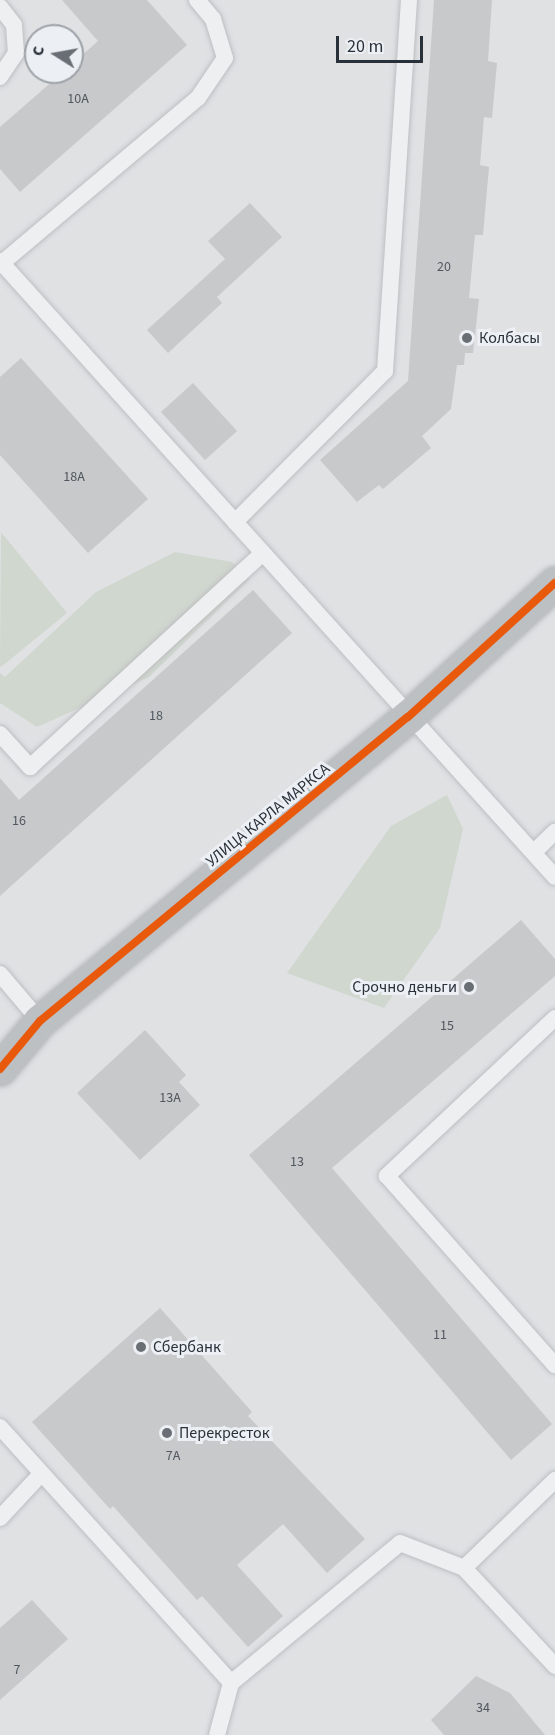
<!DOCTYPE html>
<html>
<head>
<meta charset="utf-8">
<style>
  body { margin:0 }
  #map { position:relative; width:555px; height:1735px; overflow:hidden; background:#dfe1e3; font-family:"Source Sans 3",sans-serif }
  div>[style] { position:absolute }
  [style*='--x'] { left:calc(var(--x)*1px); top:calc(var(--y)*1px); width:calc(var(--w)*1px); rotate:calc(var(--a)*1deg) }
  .green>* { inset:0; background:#d0d7cf }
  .building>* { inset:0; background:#c7c9cb }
  .roads { filter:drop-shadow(0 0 2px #bdbfc1) drop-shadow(0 0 2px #bdbfc1) }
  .lane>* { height:16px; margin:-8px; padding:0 8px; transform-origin:8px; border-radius:8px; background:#eeeff0 }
  .secondary>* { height:33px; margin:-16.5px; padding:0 16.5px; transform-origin:16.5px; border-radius:16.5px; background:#bdc0c3 }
  .cycleway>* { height:8px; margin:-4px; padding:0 4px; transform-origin:4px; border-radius:4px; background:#e8590c }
  .dots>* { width:16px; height:16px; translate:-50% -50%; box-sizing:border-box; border:3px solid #eceff3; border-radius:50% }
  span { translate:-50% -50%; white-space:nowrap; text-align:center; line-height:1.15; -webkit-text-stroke:6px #eceff3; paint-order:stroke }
  .number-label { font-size:14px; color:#50575e }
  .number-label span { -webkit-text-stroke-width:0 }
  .poi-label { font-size:16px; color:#283039 }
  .left { translate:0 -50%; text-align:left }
  .right { translate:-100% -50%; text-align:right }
  .street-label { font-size:16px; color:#283039 }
  .north { position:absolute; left:24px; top:24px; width:60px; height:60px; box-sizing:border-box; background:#eceff3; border:2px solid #9ea3a9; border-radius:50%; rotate:281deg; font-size:16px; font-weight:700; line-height:24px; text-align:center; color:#283039 }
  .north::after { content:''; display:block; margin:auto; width:21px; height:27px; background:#686e74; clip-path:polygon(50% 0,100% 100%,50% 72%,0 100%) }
  .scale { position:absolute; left:336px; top:36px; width:87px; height:27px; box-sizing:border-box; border:3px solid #283039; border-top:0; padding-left:8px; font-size:18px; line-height:21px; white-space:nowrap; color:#283039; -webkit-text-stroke:4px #eceff3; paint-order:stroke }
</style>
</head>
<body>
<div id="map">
  <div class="green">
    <i style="clip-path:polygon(1px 532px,67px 613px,1px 667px,0 665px)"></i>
    <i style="clip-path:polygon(175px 552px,232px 562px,250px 579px,149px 677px,37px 727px,0 703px,0 673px,5px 677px,96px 592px)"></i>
    <i style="clip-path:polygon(447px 795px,463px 829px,440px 928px,384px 1008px,287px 973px,391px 826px)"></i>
  </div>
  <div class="building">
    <i style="clip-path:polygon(62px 0,147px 0,187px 45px,20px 192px,0 169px,0 127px,63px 72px,72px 72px,72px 64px,98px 41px)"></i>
    <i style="clip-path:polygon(434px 0,492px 0,488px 61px,497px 63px,492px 118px,484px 117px,480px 165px,489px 167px,483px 235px,475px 235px,469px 298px,479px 299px,473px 353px,465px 353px,464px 365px,457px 365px,451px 409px,422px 436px,431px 448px,383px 489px,379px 485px,357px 502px,320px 460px,408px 381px)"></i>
    <i style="clip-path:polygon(250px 203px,282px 237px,217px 297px,222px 303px,168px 353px,147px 330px,225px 259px,208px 241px)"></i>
    <i style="clip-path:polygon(21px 358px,148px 499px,88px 553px,0 455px,0 377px)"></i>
    <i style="clip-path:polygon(193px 383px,237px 431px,205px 460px,161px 412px)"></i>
    <i style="clip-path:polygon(253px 590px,292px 633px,0 896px,0 778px,19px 800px)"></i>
    <i style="clip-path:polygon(521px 920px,555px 959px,555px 976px,332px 1168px,552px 1424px,511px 1460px,249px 1155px)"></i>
    <i style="clip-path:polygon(145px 1030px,186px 1075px,179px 1082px,200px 1105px,140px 1160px,77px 1093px)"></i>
    <i style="clip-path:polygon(160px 1308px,252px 1412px,248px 1416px,365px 1539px,327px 1573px,283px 1524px,237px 1565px,283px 1616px,248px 1647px,202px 1596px,197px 1600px,113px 1506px,110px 1509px,32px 1422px)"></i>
    <i style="clip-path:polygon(32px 1600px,68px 1639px,0 1700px,0 1628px)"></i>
    <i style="clip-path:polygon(476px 1676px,510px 1693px,545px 1735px,444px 1735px,431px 1720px)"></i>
  </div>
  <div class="roads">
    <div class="lane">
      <i style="--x:0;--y:7;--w:23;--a:52"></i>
      <i style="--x:14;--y:25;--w:28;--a:86"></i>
      <i style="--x:16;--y:53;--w:29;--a:124"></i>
      <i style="--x:0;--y:261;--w:829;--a:47.98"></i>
      <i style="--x:2;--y:263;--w:256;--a:-40.1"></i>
      <i style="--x:198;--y:98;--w:48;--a:-56"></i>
      <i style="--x:225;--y:58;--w:41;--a:-107.1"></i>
      <i style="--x:213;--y:19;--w:25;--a:-130"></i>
      <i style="--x:235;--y:522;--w:213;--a:-45.2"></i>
      <i style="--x:385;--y:371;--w:372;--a:-86.3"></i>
      <i style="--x:0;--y:734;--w:45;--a:47.7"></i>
      <i style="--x:30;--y:767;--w:316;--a:-42.6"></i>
      <i style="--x:534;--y:852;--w:29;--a:-44"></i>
      <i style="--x:0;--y:974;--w:62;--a:49.6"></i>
      <i style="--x:555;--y:1018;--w:231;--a:136.8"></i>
      <i style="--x:387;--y:1176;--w:253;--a:48.4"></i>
      <i style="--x:0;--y:1427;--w:345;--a:47.9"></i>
      <i style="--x:231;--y:1683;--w:219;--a:-39.6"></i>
      <i style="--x:400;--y:1543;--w:69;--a:21.3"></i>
      <i style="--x:464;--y:1568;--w:134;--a:47.1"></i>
      <i style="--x:0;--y:1518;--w:60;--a:-47"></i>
      <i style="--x:464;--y:1568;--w:127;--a:-44"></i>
      <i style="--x:217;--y:1735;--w:54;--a:-74.9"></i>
    </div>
    <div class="secondary">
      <i style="--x:0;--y:1069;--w:62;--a:-50.2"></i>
      <i style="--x:40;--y:1021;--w:477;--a:-39.6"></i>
      <i style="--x:408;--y:717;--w:199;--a:-42.4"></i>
    </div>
  </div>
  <div class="cycleway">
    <i style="--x:0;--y:1069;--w:62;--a:-50.2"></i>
    <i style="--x:40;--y:1021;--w:477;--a:-39.6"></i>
    <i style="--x:408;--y:717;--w:199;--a:-42.4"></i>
  </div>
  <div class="dots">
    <i style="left:467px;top:338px;background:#686e74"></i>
    <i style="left:469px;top:987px;background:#686e74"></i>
    <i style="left:141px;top:1347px;background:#686e74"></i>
    <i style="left:167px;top:1433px;background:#686e74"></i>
  </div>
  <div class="number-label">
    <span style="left:78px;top:99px">10А</span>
    <span style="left:444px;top:267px">20</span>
    <span style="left:74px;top:477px">18А</span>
    <span style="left:156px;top:716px">18</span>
    <span style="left:19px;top:821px">16</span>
    <span style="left:447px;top:1026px">15</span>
    <span style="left:170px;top:1098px">13А</span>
    <span style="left:297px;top:1162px">13</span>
    <span style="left:440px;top:1335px">11</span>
    <span style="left:173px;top:1456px">7А</span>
    <span style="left:17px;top:1670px">7</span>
    <span style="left:483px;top:1708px">34</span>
  </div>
  <div class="poi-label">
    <span class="left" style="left:479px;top:338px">Колбасы</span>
    <span class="right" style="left:457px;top:987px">Срочно деньги</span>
    <span class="left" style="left:153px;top:1347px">Сбербанк</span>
    <span class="left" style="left:179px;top:1433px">Перекресток</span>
  </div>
  <div class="street-label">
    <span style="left:268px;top:815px;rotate:-39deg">УЛИЦА КАРЛА МАРКСА</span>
  </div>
  <div class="north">С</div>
  <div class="scale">20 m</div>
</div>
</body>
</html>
